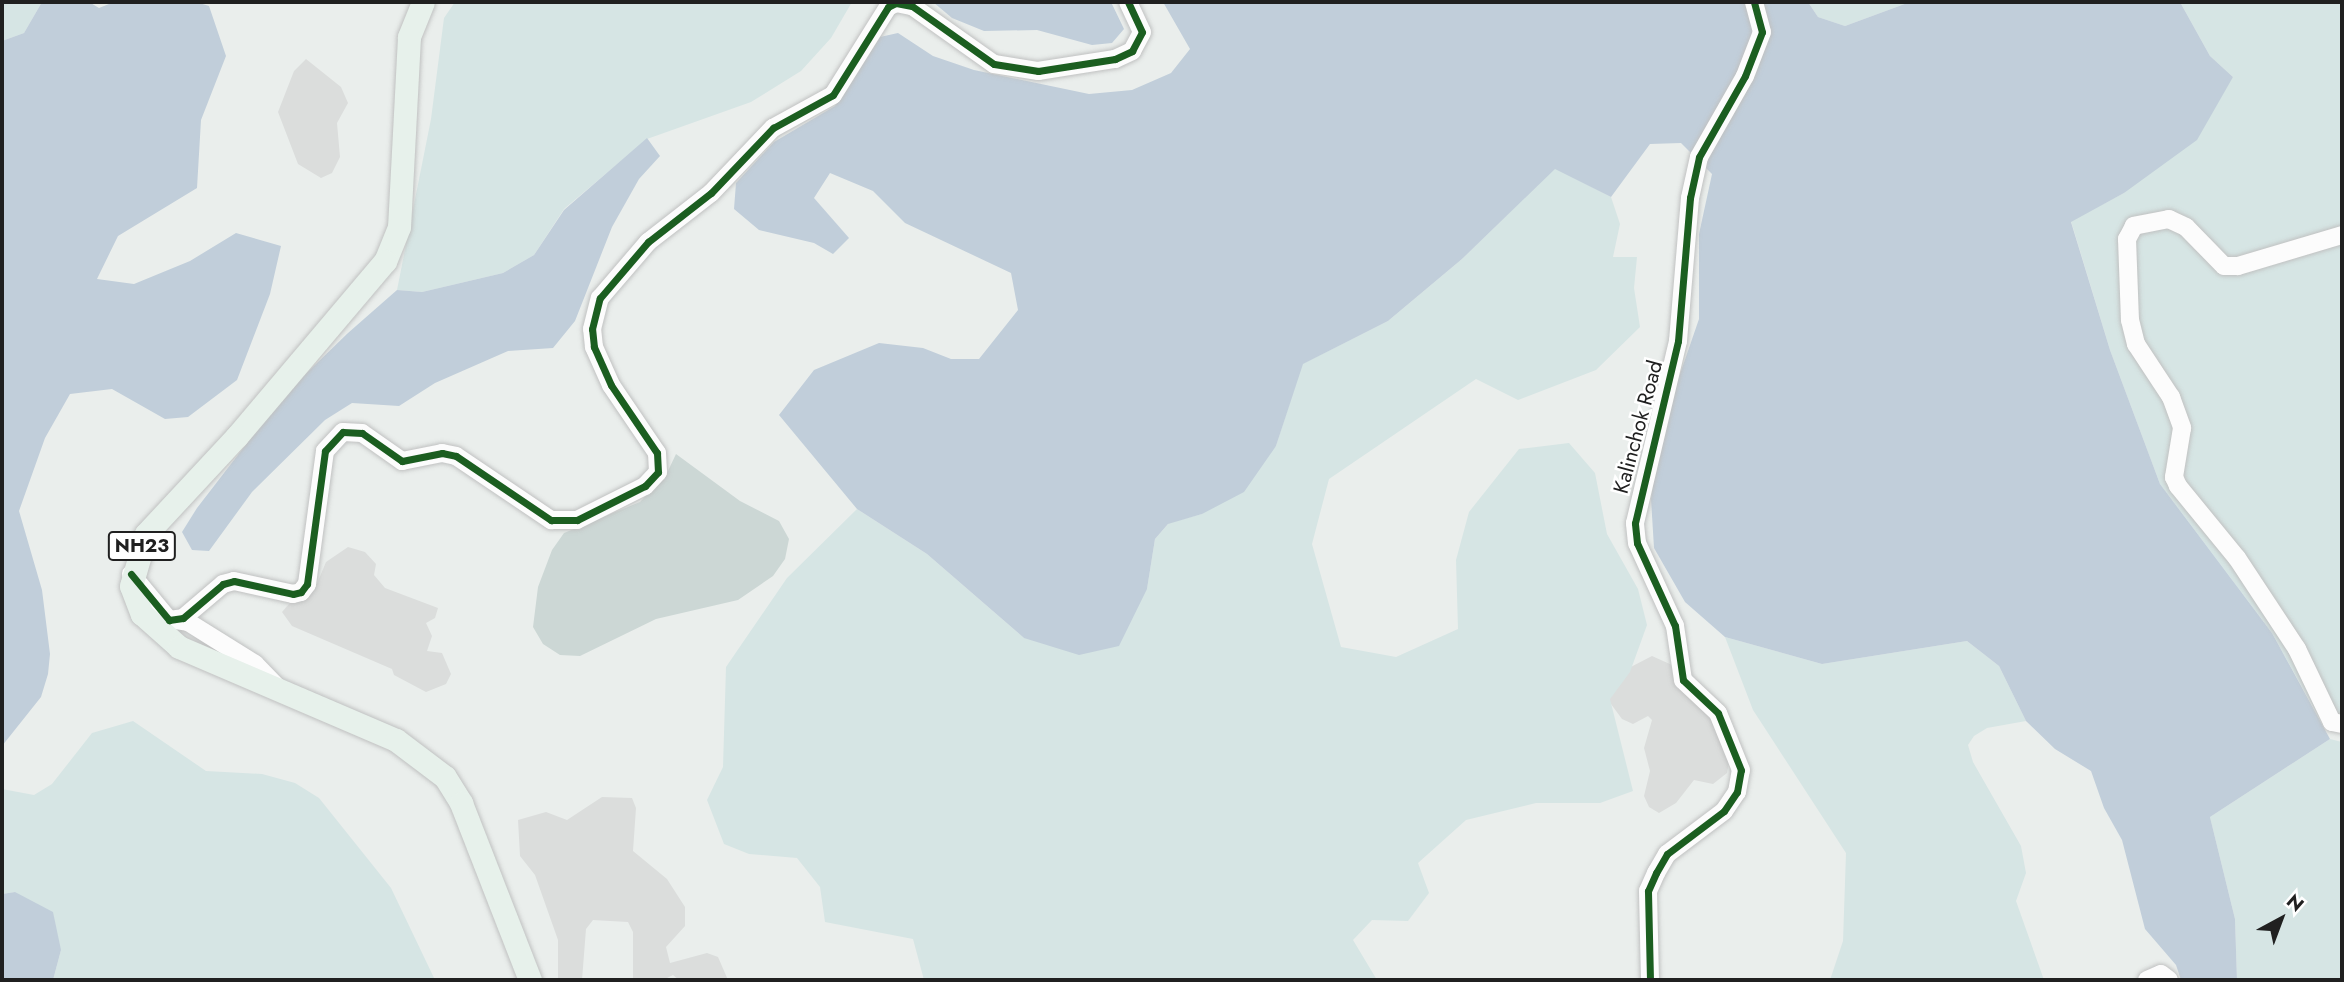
<!DOCTYPE html>
<html>
<head>
<meta charset="utf-8">
<style>
  body { margin:0 }
  #map { position:relative; width:2344px; height:982px; overflow:hidden; background:#eaeeec; font-family:Jost,sans-serif }
  div>[style] { position:absolute }
  [style*='--x'] { left:calc(var(--x)*1px); top:calc(var(--y)*1px); width:calc(var(--w)*1px); rotate:calc(var(--a)*1deg) }
  .residential>* { inset:0; background:#dbdddc }
  .construction>* { inset:0; background:#ccd7d5 }
  .farmland>* { inset:0; background:#d6e5e4 }
  .forest>* { inset:0; background:#c1ceda }
  .roads { filter:drop-shadow(0 0 2px #c0c1c1) drop-shadow(0 0 2px #c0c1c1) }
  .minor>* { height:18px; margin:-9px; padding:0 9px; transform-origin:9px; border-radius:9px; background:#fcfcfc }
  .major>* { height:23px; margin:-11.5px; padding:0 11.5px; transform-origin:11.5px; border-radius:11.5px; background:#e7f1eb }
  .cycleway>* { height:7px; margin:-3.5px; padding:0 3.5px; transform-origin:3.5px; border-radius:3.5px; background:#1b5e20 }
  span { translate:-50% -50%; white-space:nowrap; text-align:center; line-height:1.15; -webkit-text-stroke:5px #fff; paint-order:stroke }
  .shield-label span { padding:2px 5px; background:#fff; border:2px solid; border-radius:5px; -webkit-text-stroke-width:0 }
  .shield-label { font-size:19px; color:#202020; font-weight:700 }
  .street-label { font-size:21px; color:#202020 }
  .frame { position:absolute; inset:0; border:4px solid #202020; pointer-events:none }
  .north { position:absolute; left:2246px; top:884px; width:70px; height:70px; -webkit-text-stroke:5px #fff; paint-order:stroke; rotate:41deg; font-size:19px; font-weight:700; line-height:28px; text-align:center; color:#202020 }
  .north::after { content:''; display:block; margin:auto; width:24px; height:32px; background:#202020; clip-path:polygon(50% 0,100% 100%,50% 72%,0 100%) }
</style>
</head>
<body>
<div id="map">
  <div class="residential">
    <i style="clip-path:polygon(306px 59px,341px 87px,348px 103px,337px 123px,340px 157px,332px 173px,321px 178px,298px 164px,278px 112px,294px 71px)"></i>
    <i style="clip-path:polygon(348px 547px,365px 552px,376px 564px,374px 575px,385px 588px,438px 608px,435px 618px,426px 623px,432px 636px,427px 651px,442px 653px,451px 674px,446px 684px,426px 692px,394px 675px,392px 669px,292px 626px,282px 612px,296px 596px,316px 586px,326px 562px)"></i>
    <i style="clip-path:polygon(1652px 656px,1672px 665px,1722px 725px,1731px 751px,1727px 773px,1713px 784px,1694px 780px,1676px 803px,1659px 813px,1649px 807px,1644px 796px,1650px 771px,1644px 748px,1652px 720px,1648px 716px,1633px 724px,1622px 719px,1608px 700px,1625px 670px)"></i>
    <i style="clip-path:polygon(602px 797px,632px 798px,636px 808px,633px 851px,667px 879px,685px 907px,685px 926px,666px 947px,670px 963px,707px 953px,718px 957px,728px 980px,679px 980px,673px 975px,663px 980px,633px 980px,633px 932px,628px 922px,593px 920px,586px 929px,582px 980px,558px 980px,558px 940px,535px 875px,520px 856px,518px 820px,546px 812px,567px 820px)"></i>
  </div>
  <div class="construction">
    <i style="clip-path:polygon(676px 454px,740px 501px,779px 521px,789px 539px,785px 559px,773px 576px,738px 600px,656px 619px,580px 656px,560px 655px,543px 644px,533px 627px,538px 587px,552px 550px,564px 533px,640px 502px,667px 473px)"></i>
  </div>
  <div class="farmland">
    <i style="clip-path:polygon(2px 2px,42px 2px,24px 33px,2px 41px)"></i>
    <i style="clip-path:polygon(455px 2px,852px 2px,831px 38px,801px 71px,751px 102px,647px 139px,564px 209px,534px 255px,503px 273px,422px 292px,397px 290px,431px 119px,444px 18px)"></i>
    <i style="clip-path:polygon(1808px 2px,1910px 2px,1845px 26px,1818px 17px)"></i>
    <i style="clip-path:polygon(2180px 2px,2342px 2px,2342px 724px,2324px 727px,2272px 633px,2160px 484px,2110px 350px,2071px 221px,2124px 193px,2233px 77px,2210px 56px)"></i>
    <i style="clip-path:polygon(1555px 168px,1611px 197px,1620px 224px,1613px 257px,1637px 257px,1634px 288px,1640px 327px,1596px 370px,1518px 400px,1476px 379px,1329px 479px,1312px 544px,1341px 647px,1396px 657px,1458px 629px,1456px 560px,1469px 512px,1519px 449px,1569px 443px,1595px 473px,1607px 534px,1638px 589px,1647px 625px,1630px 672px,1610px 699px,1633px 791px,1600px 803px,1536px 803px,1466px 820px,1418px 863px,1429px 893px,1408px 921px,1372px 920px,1353px 940px,1377px 980px,924px 980px,913px 939px,825px 922px,820px 887px,797px 858px,749px 854px,724px 844px,707px 800px,723px 767px,726px 667px,787px 578px,857px 509px,927px 554px,1024px 638px,1147px 589px,1155px 539px,1169px 523px,1202px 514px,1276px 446px,1302px 364px,1388px 321px,1462px 259px)"></i>
    <i style="clip-path:polygon(1725px 637px,1822px 664px,1967px 641px,1999px 666px,2026px 721px,1987px 728px,1974px 736px,1968px 745px,1973px 762px,2021px 846px,2026px 873px,2016px 901px,2044px 980px,1830px 980px,1843px 941px,1846px 853px,1753px 710px)"></i>
    <i style="clip-path:polygon(133px 721px,206px 771px,262px 774px,295px 783px,319px 798px,391px 888px,435px 980px,53px 980px,61px 950px,15px 892px,2px 894px,2px 789px,34px 795px,52px 784px,92px 733px)"></i>
    <i style="clip-path:polygon(2330px 739px,2342px 742px,2342px 980px,2237px 980px,2235px 919px,2210px 817px)"></i>
  </div>
  <div class="forest">
    <i style="clip-path:polygon(42px 2px,89px 2px,99px 8px,114px 2px,196px 2px,209px 6px,226px 56px,201px 120px,197px 188px,118px 236px,97px 279px,134px 284px,190px 261px,236px 233px,281px 246px,270px 294px,237px 380px,188px 417px,165px 419px,112px 389px,70px 394px,45px 438px,19px 511px,42px 590px,50px 654px,48px 674px,41px 697px,2px 746px,2px 41px,24px 33px)"></i>
    <i style="clip-path:polygon(933px 2px,1111px 2px,1124px 29px,1112px 43px,1092px 45px,1037px 30px,984px 31px,952px 18px)"></i>
    <i style="clip-path:polygon(1163px 2px,1808px 2px,1818px 17px,1845px 26px,1910px 2px,2180px 2px,2210px 56px,2233px 77px,2197px 140px,2124px 193px,2071px 222px,2110px 350px,2160px 484px,2272px 633px,2330px 739px,2210px 817px,2235px 919px,2237px 980px,2181px 980px,2176px 965px,2145px 929px,2122px 840px,2104px 808px,2091px 771px,2055px 749px,2026px 721px,1999px 666px,1967px 641px,1822px 664px,1725px 637px,1685px 602px,1654px 548px,1651px 499px,1660px 432px,1699px 319px,1699px 234px,1712px 174px,1681px 143px,1650px 144px,1611px 197px,1555px 169px,1462px 259px,1388px 321px,1303px 364px,1276px 446px,1244px 492px,1202px 514px,1168px 524px,1155px 539px,1147px 589px,1119px 646px,1079px 655px,1024px 638px,927px 554px,857px 509px,779px 415px,814px 370px,879px 343px,923px 348px,951px 359px,979px 359px,1018px 310px,1011px 273px,905px 223px,873px 191px,830px 173px,814px 198px,849px 238px,833px 254px,814px 243px,759px 230px,734px 209px,736px 183px,774px 142px,835px 106px,880px 37px,898px 33px,933px 56px,974px 70px,1089px 94px,1132px 90px,1171px 73px,1190px 49px)"></i>
    <i style="clip-path:polygon(647px 138px,660px 156px,639px 179px,612px 227px,575px 321px,553px 348px,508px 351px,435px 383px,399px 406px,352px 403px,325px 420px,252px 492px,209px 551px,192px 550px,182px 532px,197px 508px,285px 394px,348px 333px,397px 290px,422px 292px,503px 273px,534px 255px,564px 210px)"></i>
    <i style="clip-path:polygon(15px 892px,53px 912px,61px 950px,53px 980px,2px 980px,2px 894px)"></i>
  </div>
  <div class="roads">
    <div class="minor">
      <i style="--x:2342;--y:235;--w:109;--a:163.4"></i>
      <i style="--x:2238;--y:266;--w:14;--a:180"></i>
      <i style="--x:2224;--y:266;--w:54;--a:-134.3"></i>
      <i style="--x:2186;--y:227;--w:19;--a:-155"></i>
      <i style="--x:2169;--y:219;--w:36;--a:169"></i>
      <i style="--x:2134;--y:226;--w:15;--a:118"></i>
      <i style="--x:2127;--y:239;--w:81;--a:87.9"></i>
      <i style="--x:2130;--y:320;--w:25;--a:76"></i>
      <i style="--x:2136;--y:344;--w:64;--a:56.6"></i>
      <i style="--x:2171;--y:397;--w:33;--a:70"></i>
      <i style="--x:2182;--y:428;--w:50;--a:99.3"></i>
      <i style="--x:2174;--y:477;--w:10;--a:66"></i>
      <i style="--x:2178;--y:486;--w:93;--a:50.7"></i>
      <i style="--x:2237;--y:558;--w:109;--a:56.6"></i>
      <i style="--x:2297;--y:649;--w:81;--a:64.4"></i>
      <i style="--x:2332;--y:722;--w:10;--a:11"></i>
      <i style="--x:131;--y:574;--w:60;--a:50.4"></i>
      <i style="--x:169;--y:620;--w:14;--a:-8"></i>
      <i style="--x:183;--y:618;--w:52;--a:-40.4"></i>
      <i style="--x:223;--y:584;--w:11;--a:-15"></i>
      <i style="--x:234;--y:581;--w:60;--a:12.4"></i>
      <i style="--x:293;--y:594;--w:8;--a:-14"></i>
      <i style="--x:301;--y:592;--w:10;--a:-53"></i>
      <i style="--x:307;--y:584;--w:134;--a:-82.3"></i>
      <i style="--x:325;--y:451;--w:26;--a:-47"></i>
      <i style="--x:343;--y:432;--w:19;--a:3"></i>
      <i style="--x:362;--y:433;--w:49;--a:35"></i>
      <i style="--x:402;--y:461;--w:41;--a:-11.3"></i>
      <i style="--x:442;--y:453;--w:14;--a:12"></i>
      <i style="--x:456;--y:456;--w:115;--a:34"></i>
      <i style="--x:551;--y:520;--w:26;--a:0"></i>
      <i style="--x:577;--y:520;--w:76;--a:-26.6"></i>
      <i style="--x:645;--y:486;--w:19;--a:-47"></i>
      <i style="--x:658;--y:472;--w:19;--a:-93"></i>
      <i style="--x:657;--y:453;--w:82;--a:-124.1"></i>
      <i style="--x:611;--y:385;--w:42;--a:-114.1"></i>
      <i style="--x:594;--y:347;--w:18;--a:-96"></i>
      <i style="--x:592;--y:329;--w:32;--a:-76"></i>
      <i style="--x:600;--y:298;--w:74;--a:-49.4"></i>
      <i style="--x:648;--y:242;--w:80;--a:-37.9"></i>
      <i style="--x:711;--y:193;--w:90;--a:-46.4"></i>
      <i style="--x:773;--y:128;--w:68;--a:-28.8"></i>
      <i style="--x:833;--y:95;--w:104;--a:-58"></i>
      <i style="--x:888;--y:7;--w:9;--a:-27"></i>
      <i style="--x:896;--y:3;--w:16;--a:11"></i>
      <i style="--x:912;--y:6;--w:100;--a:35.3"></i>
      <i style="--x:994;--y:64;--w:45;--a:9"></i>
      <i style="--x:1038;--y:71;--w:78;--a:-8.9"></i>
      <i style="--x:1115;--y:59;--w:19;--a:-25"></i>
      <i style="--x:1132;--y:51;--w:21;--a:-62"></i>
      <i style="--x:1142;--y:32;--w:33;--a:-115"></i>
      <i style="--x:176;--y:620;--w:12;--a:9"></i>
      <i style="--x:188;--y:622;--w:79;--a:32.1"></i>
      <i style="--x:255;--y:664;--w:30;--a:46"></i>
      <i style="--x:1650;--y:980;--w:89;--a:-91.3"></i>
      <i style="--x:1648;--y:891;--w:20;--a:-66"></i>
      <i style="--x:1656;--y:873;--w:22;--a:-60"></i>
      <i style="--x:1667;--y:854;--w:71;--a:-37"></i>
      <i style="--x:1724;--y:811;--w:23;--a:-56"></i>
      <i style="--x:1737;--y:792;--w:22;--a:-80"></i>
      <i style="--x:1741;--y:770;--w:61;--a:-112"></i>
      <i style="--x:1718;--y:713;--w:48;--a:-136.7"></i>
      <i style="--x:1683;--y:680;--w:55;--a:-98.4"></i>
      <i style="--x:1675;--y:626;--w:91;--a:-114.6"></i>
      <i style="--x:1637;--y:543;--w:20;--a:-96"></i>
      <i style="--x:1635;--y:523;--w:187;--a:-76.7"></i>
      <i style="--x:1678;--y:341;--w:144;--a:-85.2"></i>
      <i style="--x:1690;--y:198;--w:42;--a:-77.6"></i>
      <i style="--x:1699;--y:157;--w:93;--a:-60.4"></i>
      <i style="--x:1745;--y:76;--w:47;--a:-68.9"></i>
      <i style="--x:1762;--y:32;--w:31;--a:-105"></i>
      <i style="--x:2147;--y:980;--w:15;--a:-23"></i>
      <i style="--x:2161;--y:974;--w:10;--a:37"></i>
    </div>
    <div class="major">
      <i style="--x:423;--y:2;--w:38;--a:112"></i>
      <i style="--x:409;--y:37;--w:190;--a:93"></i>
      <i style="--x:399;--y:227;--w:37;--a:112"></i>
      <i style="--x:385;--y:261;--w:229;--a:130.2"></i>
      <i style="--x:237;--y:436;--w:134;--a:132.9"></i>
      <i style="--x:146;--y:534;--w:54;--a:106.1"></i>
      <i style="--x:131;--y:586;--w:30;--a:69"></i>
      <i style="--x:142;--y:614;--w:50;--a:41.7"></i>
      <i style="--x:179;--y:647;--w:236;--a:23.2"></i>
      <i style="--x:396;--y:740;--w:61;--a:37.1"></i>
      <i style="--x:445;--y:777;--w:31;--a:58"></i>
      <i style="--x:461;--y:803;--w:190;--a:68.7"></i>
    </div>
  </div>
  <div class="cycleway">
    <i style="--x:131;--y:574;--w:60;--a:50.4"></i>
    <i style="--x:169;--y:620;--w:14;--a:-8"></i>
    <i style="--x:183;--y:618;--w:52;--a:-40.4"></i>
    <i style="--x:223;--y:584;--w:11;--a:-15"></i>
    <i style="--x:234;--y:581;--w:60;--a:12.4"></i>
    <i style="--x:293;--y:594;--w:8;--a:-14"></i>
    <i style="--x:301;--y:592;--w:10;--a:-53"></i>
    <i style="--x:307;--y:584;--w:134;--a:-82.3"></i>
    <i style="--x:325;--y:451;--w:26;--a:-47"></i>
    <i style="--x:343;--y:432;--w:19;--a:3"></i>
    <i style="--x:362;--y:433;--w:49;--a:35"></i>
    <i style="--x:402;--y:461;--w:41;--a:-11.3"></i>
    <i style="--x:442;--y:453;--w:14;--a:12"></i>
    <i style="--x:456;--y:456;--w:115;--a:34"></i>
    <i style="--x:551;--y:520;--w:26;--a:0"></i>
    <i style="--x:577;--y:520;--w:76;--a:-26.6"></i>
    <i style="--x:645;--y:486;--w:19;--a:-47"></i>
    <i style="--x:658;--y:472;--w:19;--a:-93"></i>
    <i style="--x:657;--y:453;--w:82;--a:-124.1"></i>
    <i style="--x:611;--y:385;--w:42;--a:-114.1"></i>
    <i style="--x:594;--y:347;--w:18;--a:-96"></i>
    <i style="--x:592;--y:329;--w:32;--a:-76"></i>
    <i style="--x:600;--y:298;--w:74;--a:-49.4"></i>
    <i style="--x:648;--y:242;--w:80;--a:-37.9"></i>
    <i style="--x:711;--y:193;--w:90;--a:-46.4"></i>
    <i style="--x:773;--y:128;--w:68;--a:-28.8"></i>
    <i style="--x:833;--y:95;--w:104;--a:-58"></i>
    <i style="--x:888;--y:7;--w:9;--a:-27"></i>
    <i style="--x:896;--y:3;--w:16;--a:11"></i>
    <i style="--x:912;--y:6;--w:100;--a:35.3"></i>
    <i style="--x:994;--y:64;--w:45;--a:9"></i>
    <i style="--x:1038;--y:71;--w:78;--a:-8.9"></i>
    <i style="--x:1115;--y:59;--w:19;--a:-25"></i>
    <i style="--x:1132;--y:51;--w:21;--a:-62"></i>
    <i style="--x:1142;--y:32;--w:33;--a:-115"></i>
    <i style="--x:1650;--y:980;--w:89;--a:-91.3"></i>
    <i style="--x:1648;--y:891;--w:20;--a:-66"></i>
    <i style="--x:1656;--y:873;--w:22;--a:-60"></i>
    <i style="--x:1667;--y:854;--w:71;--a:-37"></i>
    <i style="--x:1724;--y:811;--w:23;--a:-56"></i>
    <i style="--x:1737;--y:792;--w:22;--a:-80"></i>
    <i style="--x:1741;--y:770;--w:61;--a:-112"></i>
    <i style="--x:1718;--y:713;--w:48;--a:-136.7"></i>
    <i style="--x:1683;--y:680;--w:55;--a:-98.4"></i>
    <i style="--x:1675;--y:626;--w:91;--a:-114.6"></i>
    <i style="--x:1637;--y:543;--w:20;--a:-96"></i>
    <i style="--x:1635;--y:523;--w:187;--a:-76.7"></i>
    <i style="--x:1678;--y:341;--w:144;--a:-85.2"></i>
    <i style="--x:1690;--y:198;--w:42;--a:-77.6"></i>
    <i style="--x:1699;--y:157;--w:93;--a:-60.4"></i>
    <i style="--x:1745;--y:76;--w:47;--a:-68.9"></i>
    <i style="--x:1762;--y:32;--w:31;--a:-105"></i>
  </div>
  <div class="shield-label">
    <span style="left:142px;top:546px">NH23</span>
  </div>
  <div class="street-label">
    <span style="left:1638px;top:427px;rotate:-75deg">Kalinchok Road</span>
  </div>
  <div class="frame"></div>
  <div class="north">N</div>
</div>
</body>
</html>
